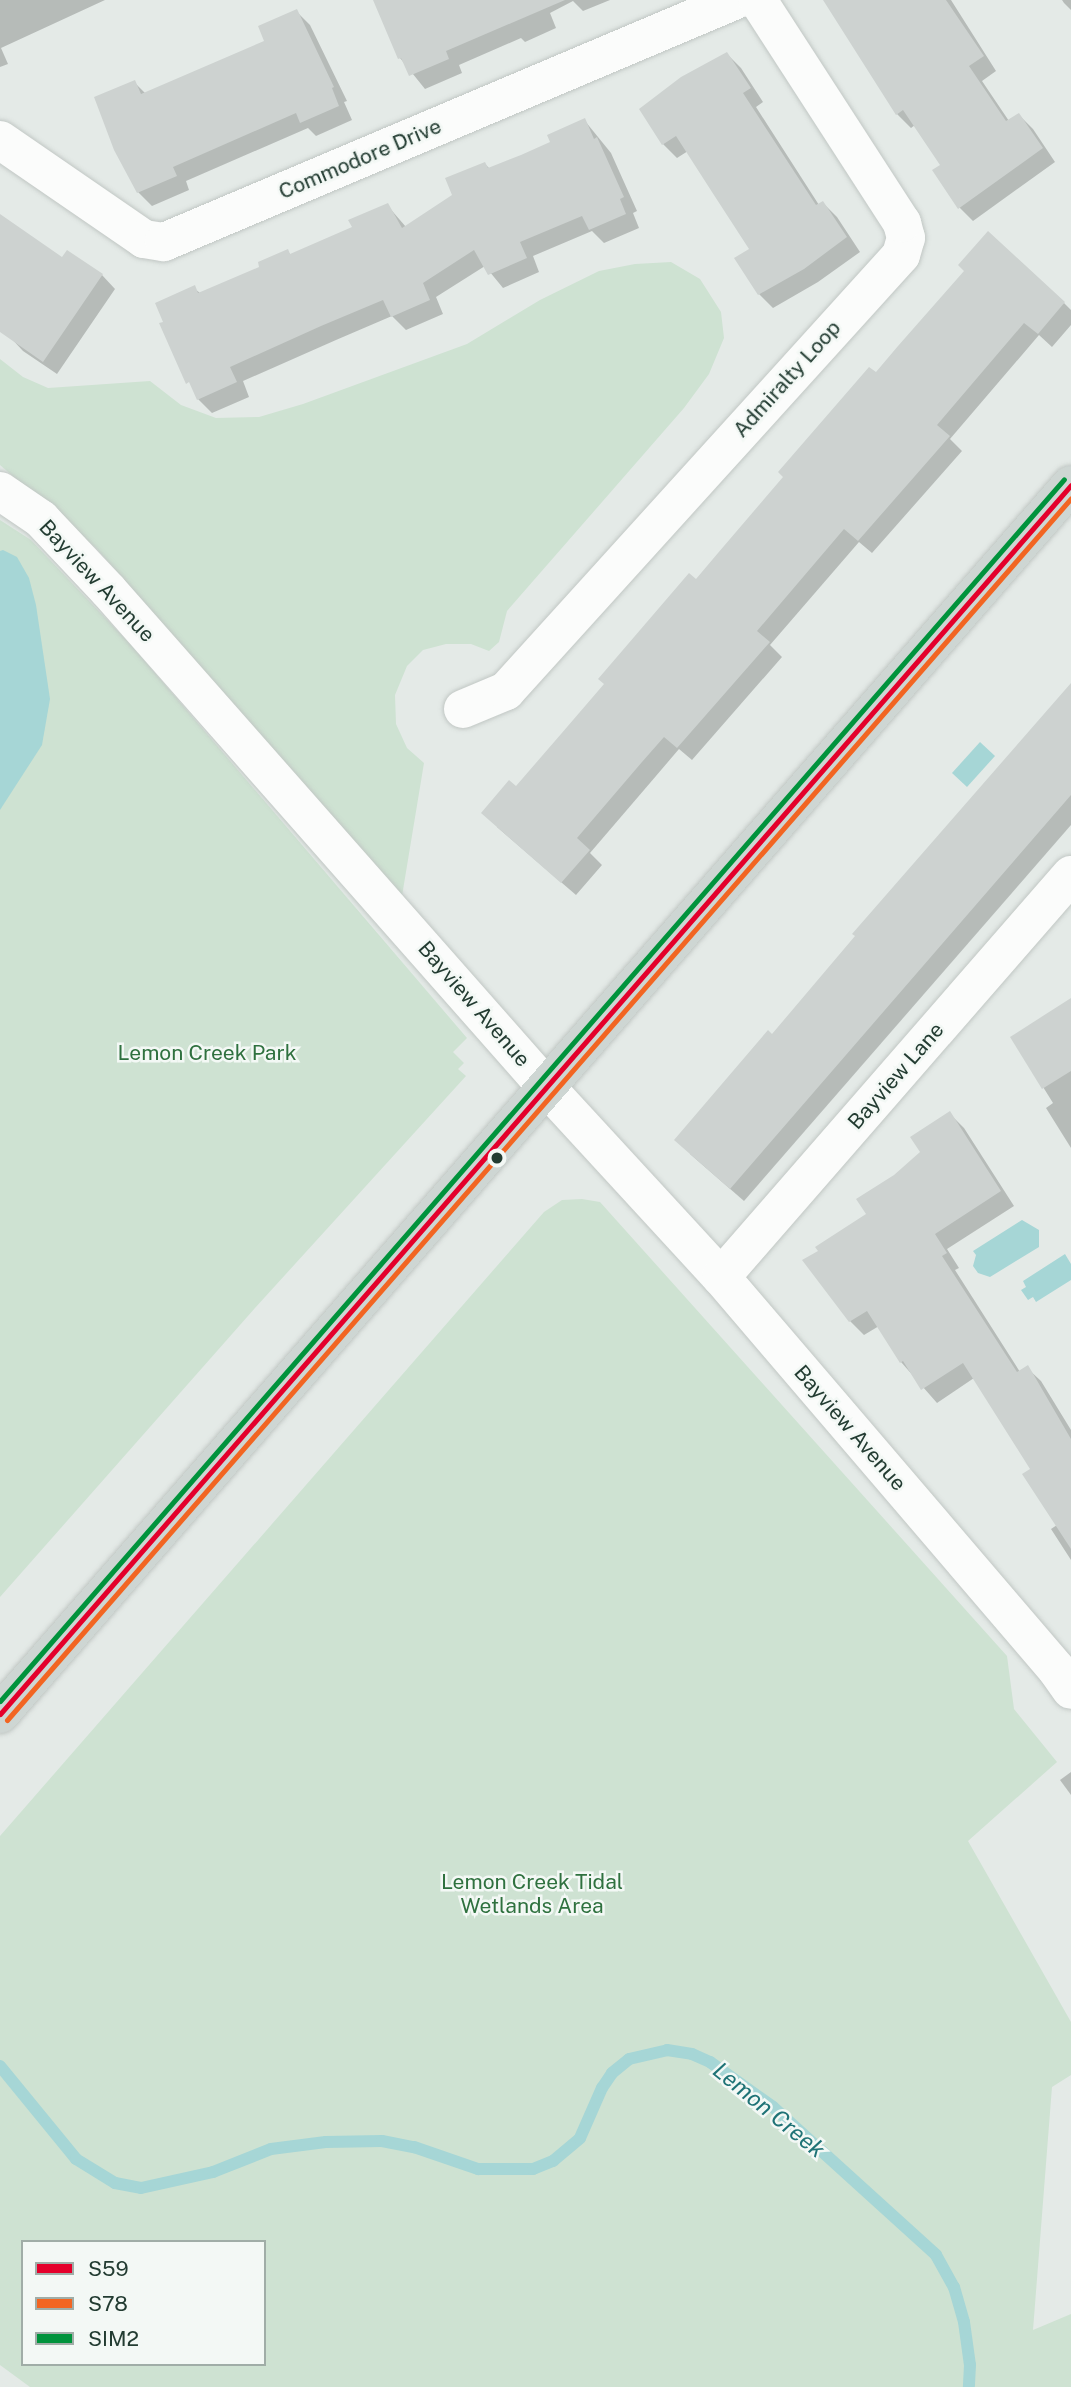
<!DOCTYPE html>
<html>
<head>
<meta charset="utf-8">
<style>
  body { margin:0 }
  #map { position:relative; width:1071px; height:2387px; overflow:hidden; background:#e4eae7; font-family:"Public Sans",sans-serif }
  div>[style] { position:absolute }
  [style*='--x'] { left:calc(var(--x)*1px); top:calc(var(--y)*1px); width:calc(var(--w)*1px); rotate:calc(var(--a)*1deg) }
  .green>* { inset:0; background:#cee2d2 }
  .water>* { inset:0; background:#a6d6d6 }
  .shadow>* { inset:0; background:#0003 }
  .stream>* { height:12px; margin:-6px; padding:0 6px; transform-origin:6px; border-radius:6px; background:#a6d6d6 }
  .building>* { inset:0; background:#cdd2d0 }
  .roads { filter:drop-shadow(0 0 2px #c1c7c4) drop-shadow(0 0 2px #c1c7c4) }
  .minor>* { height:38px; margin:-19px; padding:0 19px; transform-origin:19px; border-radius:19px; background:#fbfcfb }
  .major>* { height:38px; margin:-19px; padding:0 19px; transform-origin:19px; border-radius:19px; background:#ced6d3 }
  .bus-1>* { height:5px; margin:-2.5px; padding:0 2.5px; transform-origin:2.5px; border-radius:2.5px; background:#e4002b }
  .bus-2>* { height:5px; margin:-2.5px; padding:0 2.5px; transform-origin:2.5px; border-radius:2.5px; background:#f26522 }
  .bus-3>* { height:5px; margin:-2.5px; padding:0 2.5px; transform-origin:2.5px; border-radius:2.5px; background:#00933c }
  .dots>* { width:19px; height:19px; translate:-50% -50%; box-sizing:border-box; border:4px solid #f3f8f5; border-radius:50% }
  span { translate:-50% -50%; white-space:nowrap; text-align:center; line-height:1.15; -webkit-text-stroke:5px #f3f8f5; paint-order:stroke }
  .street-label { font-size:21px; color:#233c32 }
  .park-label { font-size:21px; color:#2f713f }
  .water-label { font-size:23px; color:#1f7376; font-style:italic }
  .legend { position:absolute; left:21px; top:2240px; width:245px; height:126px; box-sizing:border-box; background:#f3f8f5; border:2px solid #a0ada7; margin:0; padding:9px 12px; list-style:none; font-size:21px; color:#233c32 }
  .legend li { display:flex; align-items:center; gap:14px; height:35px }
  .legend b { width:35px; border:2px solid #a0ada7 }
</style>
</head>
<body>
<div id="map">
  <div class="green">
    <i style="clip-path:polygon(671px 262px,700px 279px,721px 312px,724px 338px,709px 374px,684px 408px,507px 611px,499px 642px,489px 651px,471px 644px,446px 644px,423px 650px,407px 666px,395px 695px,396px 724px,407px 748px,424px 763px,402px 896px,97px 549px,0 465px,0 359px,23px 377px,48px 388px,150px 381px,181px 405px,216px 418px,259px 417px,303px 404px,467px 344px,540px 300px,599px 271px,635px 264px)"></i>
    <i style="clip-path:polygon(0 520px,31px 540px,131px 645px,467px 1038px,453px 1052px,464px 1063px,458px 1069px,466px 1076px,255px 1308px,0 1597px)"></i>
    <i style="clip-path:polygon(evenodd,582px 1199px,600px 1202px,1007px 1656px,1014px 1709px,1057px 1762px,968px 1841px,1071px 2022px,1071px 2075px,1052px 2087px,1033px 2330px,1071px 2314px,1071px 2387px,30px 2387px,0 2365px,0 1836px,544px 1212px,562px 1200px,582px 1199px,23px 2242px,264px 2242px,264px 2364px,23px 2364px,23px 2242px)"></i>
  </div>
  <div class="water">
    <i style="clip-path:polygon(3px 550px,17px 557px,29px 578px,36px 605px,50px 699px,42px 745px,0 810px,0 551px)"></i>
    <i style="clip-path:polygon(980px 742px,995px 756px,967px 787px,952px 773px)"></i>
    <i style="clip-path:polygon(1022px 1220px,1039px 1230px,1039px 1247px,990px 1277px,978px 1273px,973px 1266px,976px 1255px,973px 1251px)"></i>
    <i style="clip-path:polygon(1065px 1254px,1071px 1264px,1071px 1280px,1036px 1302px,1033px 1297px,1028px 1300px,1021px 1290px,1026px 1287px,1023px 1281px)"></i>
  </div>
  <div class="shadow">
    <i style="clip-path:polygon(0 0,105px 0,1px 48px,8px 64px,0 67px)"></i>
    <i style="clip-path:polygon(375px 0,610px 0,583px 11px,573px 1px,550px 13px,556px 28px,525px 42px,521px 38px,459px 65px,462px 73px,425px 89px,400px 58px)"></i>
    <i style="clip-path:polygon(825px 0,951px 0,996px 71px,982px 81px,1009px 121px,1019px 115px,1033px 129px,1055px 162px,973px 221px,959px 207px,942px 166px,915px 125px,911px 128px,897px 114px)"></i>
    <i style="clip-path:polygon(1062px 0,1071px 0,1071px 10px,1064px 3px)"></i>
    <i style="clip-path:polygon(296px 11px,310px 25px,347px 101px,344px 102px,352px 120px,316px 136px,308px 128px,186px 181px,189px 190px,152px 206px,138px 192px,134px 82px,146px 94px,266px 42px)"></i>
    <i style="clip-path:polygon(727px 54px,741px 68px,763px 102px,756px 107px,819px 205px,823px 203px,837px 217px,860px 252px,818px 282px,773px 308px,759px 294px,751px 249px,688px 151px,677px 158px,663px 144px)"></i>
    <i style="clip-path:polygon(585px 121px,611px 153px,637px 211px,633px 213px,639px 228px,604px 243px,592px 231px,533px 256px,539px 272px,503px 288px,485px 266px,436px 297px,443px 314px,406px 330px,392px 316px,336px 340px,243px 381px,249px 397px,212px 413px,198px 399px,162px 324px,194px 288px,201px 294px,262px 268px,287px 251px,291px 255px,354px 228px,387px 205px,406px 227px,455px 196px,485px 164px,490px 169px,553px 143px)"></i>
    <i style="clip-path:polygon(0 217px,63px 259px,102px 275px,115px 289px,57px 374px,23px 351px,10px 337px,0 314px)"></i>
    <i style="clip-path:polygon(1064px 303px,1071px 310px,1071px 325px,1052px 347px,1039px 335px,950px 439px,962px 451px,872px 553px,859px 542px,770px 645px,782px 657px,692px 760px,679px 749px,656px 776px,590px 853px,602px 865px,576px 895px,497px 827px,516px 788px,876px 374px)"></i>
    <i style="clip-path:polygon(1071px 686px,1071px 825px,744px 1201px,690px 1154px,772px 1036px)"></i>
    <i style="clip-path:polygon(1071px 1000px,1071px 1148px,1046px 1108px,1053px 1103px,1012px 1037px)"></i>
    <i style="clip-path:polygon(950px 1114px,964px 1128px,1014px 1206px,947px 1249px,959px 1268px,955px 1270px,1020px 1372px,1027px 1368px,1041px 1381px,1071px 1430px,1071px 1560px,1051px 1529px,1057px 1525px,1032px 1469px,974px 1378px,937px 1403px,901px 1362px,879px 1326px,864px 1335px,850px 1321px,868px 1215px,895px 1176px,922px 1152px)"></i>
    <i style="clip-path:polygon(1071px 1772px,1071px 1795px,1060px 1780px)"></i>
  </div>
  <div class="stream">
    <i style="--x:0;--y:2066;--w:120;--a:50.7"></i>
    <i style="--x:76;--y:2159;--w:46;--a:31.6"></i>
    <i style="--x:115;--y:2183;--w:26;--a:11"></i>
    <i style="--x:141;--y:2188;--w:74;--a:-12.5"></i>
    <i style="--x:213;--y:2172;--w:62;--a:-21.6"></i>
    <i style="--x:271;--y:2149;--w:55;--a:-7.3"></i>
    <i style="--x:326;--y:2142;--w:56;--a:-1"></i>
    <i style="--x:382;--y:2141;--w:33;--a:11"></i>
    <i style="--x:414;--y:2147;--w:68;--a:19"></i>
    <i style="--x:478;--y:2169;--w:55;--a:0"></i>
    <i style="--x:533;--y:2169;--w:22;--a:-22"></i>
    <i style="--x:553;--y:2161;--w:35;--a:-40"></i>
    <i style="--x:580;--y:2138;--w:55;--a:-66.3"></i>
    <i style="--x:602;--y:2088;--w:18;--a:-56"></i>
    <i style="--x:612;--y:2073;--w:22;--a:-39"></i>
    <i style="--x:629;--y:2059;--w:39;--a:-13"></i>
    <i style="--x:667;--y:2050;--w:25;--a:9"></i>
    <i style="--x:692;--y:2054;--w:20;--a:24"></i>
    <i style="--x:710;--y:2062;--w:77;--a:35.5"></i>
    <i style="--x:773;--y:2107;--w:220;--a:42.2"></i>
    <i style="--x:936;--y:2255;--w:37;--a:61"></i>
    <i style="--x:954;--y:2287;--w:36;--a:74"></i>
    <i style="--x:964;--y:2322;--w:43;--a:82.1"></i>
    <i style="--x:970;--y:2365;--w:22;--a:93"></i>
  </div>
  <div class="building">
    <i style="clip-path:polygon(373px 0,565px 0,446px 51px,449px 59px,409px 76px,401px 58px,398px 59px)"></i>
    <i style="clip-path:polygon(823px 0,946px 0,984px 56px,969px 66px,1006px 121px,1019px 113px,1043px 148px,958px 209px,932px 170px,940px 165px,903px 110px,896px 115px)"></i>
    <i style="clip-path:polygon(297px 9px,334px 87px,332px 88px,339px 106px,300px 123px,296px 113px,173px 167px,177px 176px,137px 193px,114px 150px,94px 97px,135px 80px,141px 94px,264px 41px,258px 26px)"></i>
    <i style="clip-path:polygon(727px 52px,751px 88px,743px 93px,816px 205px,823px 201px,847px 237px,804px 269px,758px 295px,734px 258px,749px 249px,712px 192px,676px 136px,662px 145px,639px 109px,681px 77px)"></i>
    <i style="clip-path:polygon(585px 118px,594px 139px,597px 137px,624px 197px,620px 199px,626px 214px,589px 230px,582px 216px,520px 242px,527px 258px,488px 275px,474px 250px,423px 283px,430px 300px,391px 317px,383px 300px,321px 326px,230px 367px,237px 382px,197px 400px,189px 382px,186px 384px,159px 323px,163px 322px,155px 303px,195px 285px,198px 293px,259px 267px,258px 262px,288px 249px,290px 254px,352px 227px,348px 220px,388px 203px,402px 228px,452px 195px,445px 178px,485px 162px,488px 168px,521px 155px,550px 142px,547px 135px)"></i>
    <i style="clip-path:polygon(0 214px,62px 257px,67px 250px,103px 274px,43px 362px,0 332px)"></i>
    <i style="clip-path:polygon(988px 231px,1065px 302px,1038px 334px,1024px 323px,937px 425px,950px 436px,858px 541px,844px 529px,757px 631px,770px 642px,677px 748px,664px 737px,642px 762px,577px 838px,590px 850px,561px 883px,481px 813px,509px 780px,516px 786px,561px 734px,604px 684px,598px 679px,689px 573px,696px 579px,718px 553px,783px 477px,778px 472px,869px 367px,876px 372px,898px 346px,964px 271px,958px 265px)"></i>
    <i style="clip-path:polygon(1071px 683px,1071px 795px,730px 1189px,674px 1140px,768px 1030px,772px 1034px,855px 936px,852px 934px)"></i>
    <i style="clip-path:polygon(1071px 998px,1071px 1071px,1042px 1089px,1010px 1037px)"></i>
    <i style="clip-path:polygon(950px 1111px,1001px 1191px,935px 1234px,947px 1253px,942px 1256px,1017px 1372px,1028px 1365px,1071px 1439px,1071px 1549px,1022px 1474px,1030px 1469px,963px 1363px,921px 1390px,903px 1361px,900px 1363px,867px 1311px,849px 1322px,802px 1260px,818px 1251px,815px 1247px,866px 1214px,856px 1199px,894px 1175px,920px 1152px,910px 1137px)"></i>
  </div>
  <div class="roads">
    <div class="minor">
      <i style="--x:0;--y:140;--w:175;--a:34.5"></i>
      <i style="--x:144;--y:239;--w:20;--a:9"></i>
      <i style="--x:164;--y:242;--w:621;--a:-22.93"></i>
      <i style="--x:0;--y:491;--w:50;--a:34.3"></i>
      <i style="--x:41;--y:519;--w:98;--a:46.7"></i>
      <i style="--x:108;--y:590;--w:664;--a:48.6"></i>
      <i style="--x:547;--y:1088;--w:257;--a:47.4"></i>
      <i style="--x:721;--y:1277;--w:517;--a:49.47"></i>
      <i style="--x:1057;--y:1670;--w:24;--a:55"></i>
      <i style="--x:463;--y:709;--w:47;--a:-22.7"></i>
      <i style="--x:506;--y:691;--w:588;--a:-47.82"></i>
      <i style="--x:901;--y:255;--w:18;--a:-74"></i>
      <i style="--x:906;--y:238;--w:16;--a:-105"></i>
      <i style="--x:902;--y:223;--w:265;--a:-122.9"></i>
      <i style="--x:721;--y:1277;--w:533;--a:-48.96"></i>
    </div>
    <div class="major">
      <i style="--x:0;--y:1714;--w:1630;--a:-48.93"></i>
    </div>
  </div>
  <div class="bus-1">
    <i style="--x:0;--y:1714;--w:1630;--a:-48.93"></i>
  </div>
  <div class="bus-2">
    <i style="--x:7;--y:1720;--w:1620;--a:-48.95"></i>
  </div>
  <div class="bus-3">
    <i style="--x:0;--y:1701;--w:1620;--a:-48.95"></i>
  </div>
  <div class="dots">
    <i style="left:497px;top:1158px;background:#233c32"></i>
  </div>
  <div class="street-label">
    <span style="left:360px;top:159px;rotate:-23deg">Commodore Drive</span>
    <span style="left:787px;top:379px;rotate:-48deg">Admiralty Loop</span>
    <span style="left:97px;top:581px;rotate:47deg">Bayview Avenue</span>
    <span style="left:474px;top:1004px;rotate:49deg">Bayview Avenue</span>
    <span style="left:896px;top:1076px;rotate:-49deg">Bayview Lane</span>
    <span style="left:850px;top:1428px;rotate:49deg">Bayview Avenue</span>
  </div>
  <div class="park-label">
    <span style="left:207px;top:1053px">Lemon Creek Park</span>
    <span style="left:532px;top:1894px">Lemon Creek Tidal<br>Wetlands Area</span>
  </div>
  <div class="water-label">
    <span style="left:769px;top:2110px;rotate:39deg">Lemon Creek</span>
  </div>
  <ul class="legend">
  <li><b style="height:9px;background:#e4002b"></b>S59</li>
  <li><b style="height:9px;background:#f26522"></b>S78</li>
  <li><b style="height:9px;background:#00933c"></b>SIM2</li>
  </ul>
</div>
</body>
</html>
